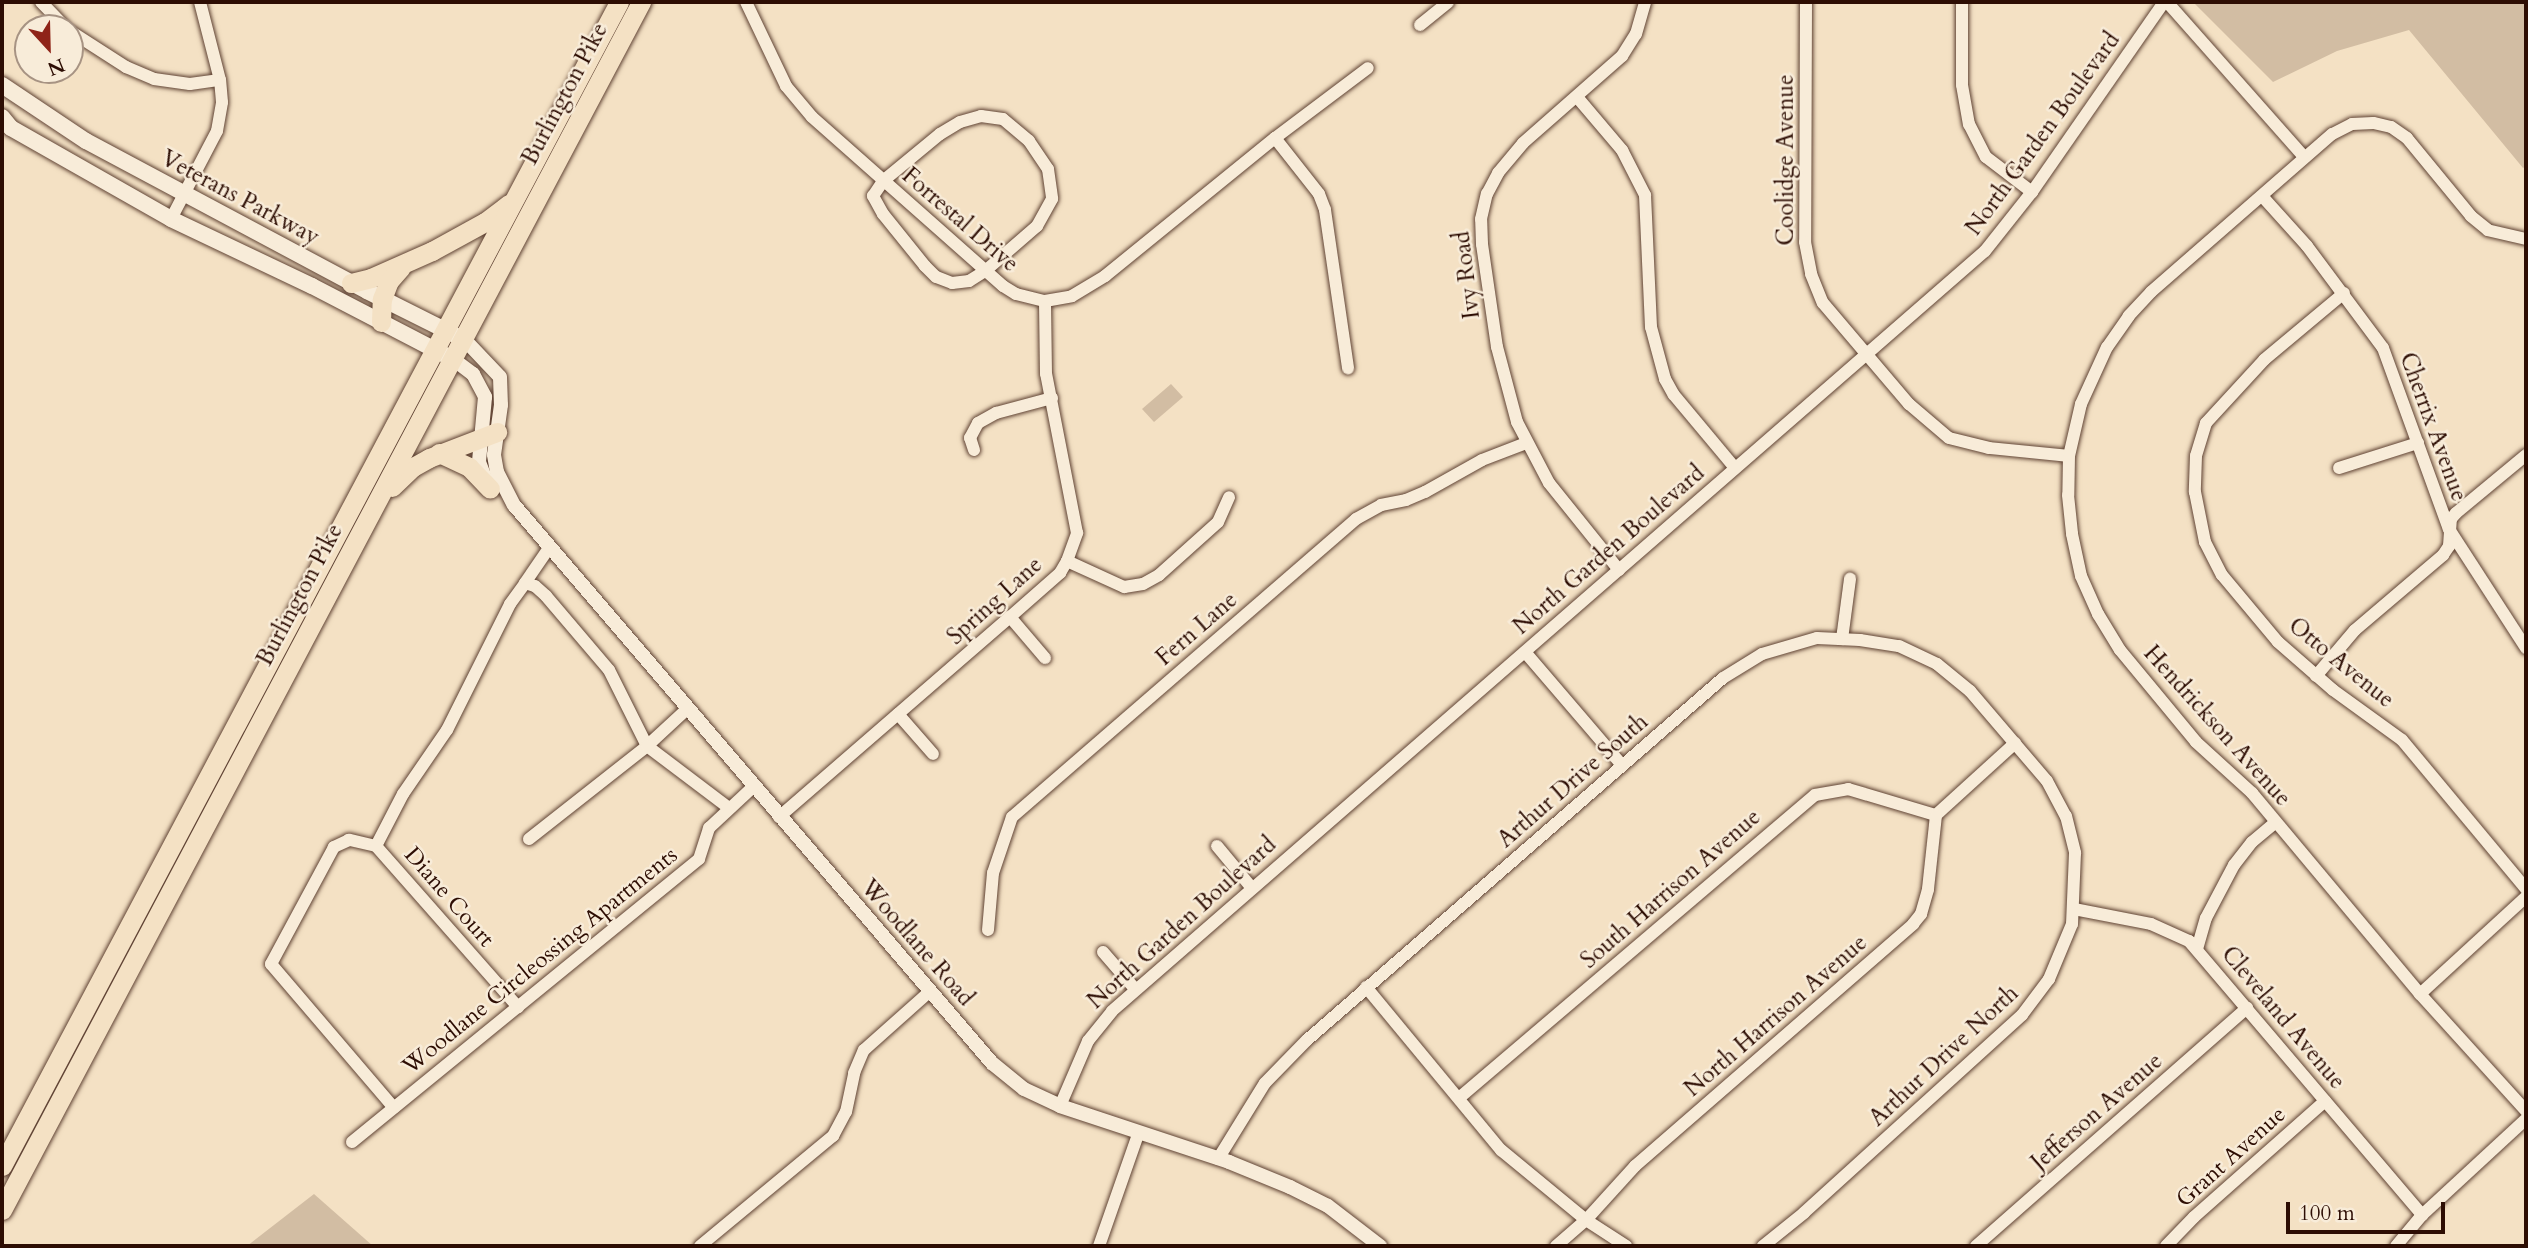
<!DOCTYPE html>
<html>
<head>
<meta charset="utf-8">
<style>
  body { margin:0 }
  #map { position:relative; width:2528px; height:1248px; overflow:hidden; background:#f4e1c4; font-family:Cardo,serif }
  div>[style] { position:absolute }
  [style*='--x'] { left:calc(var(--x)*1px); top:calc(var(--y)*1px); width:calc(var(--w)*1px); rotate:calc(var(--a)*1deg) }
  .green>* { inset:0; background:#d2bda3 }
  .roads { filter:drop-shadow(0 0 2px #5f4233) drop-shadow(0 0 2px #5f4233) }
  .minor>* { height:12px; margin:-6px; padding:0 6px; transform-origin:6px; border-radius:6px; background:#f8ecd9 }
  .tertiary>* { height:14px; margin:-7px; padding:0 7px; transform-origin:7px; border-radius:7px; background:#f8ecd9 }
  .secondary>* { height:16px; margin:-8px; padding:0 8px; transform-origin:8px; border-radius:8px; background:#f8ecd9 }
  .trunk>* { height:19px; margin:-9.5px; padding:0 9.5px; transform-origin:9.5px; border-radius:9.5px; background:#f4e1c4 }
  span { translate:-50% -50%; white-space:nowrap; text-align:center; line-height:1.15; -webkit-text-stroke:5px #f8ecd9; paint-order:stroke }
  .street-label { font-size:23px; color:#2d0d03 }
  .frame { position:absolute; inset:0; border:4px solid #2d0d03; pointer-events:none }
  .north { position:absolute; left:14px; top:14px; width:70px; height:70px; box-sizing:border-box; background:#f8ecd9; border:2px solid #a79383; border-radius:50%; rotate:158deg; font-size:19px; font-weight:700; line-height:28px; text-align:center; color:#2d0d03 }
  .north::after { content:''; display:block; margin:auto; width:24px; height:32px; background:#8f2418; clip-path:polygon(50% 0,100% 100%,50% 72%,0 100%) }
  .scale { position:absolute; left:2286px; top:1202px; width:159px; height:32px; box-sizing:border-box; border:4px solid #2d0d03; border-top:0; padding-left:9px; font-size:21px; line-height:24px; white-space:nowrap; color:#2d0d03; -webkit-text-stroke:5px #f8ecd9; paint-order:stroke }
</style>
</head>
<body>
<div id="map">
  <div class="green">
    <i style="clip-path:polygon(2193px 2px,2526px 2px,2526px 166px,2523px 168px,2409px 30px,2337px 51px,2273px 82px)"></i>
    <i style="clip-path:polygon(1171px 384px,1183px 397px,1154px 422px,1142px 409px)"></i>
    <i style="clip-path:polygon(314px 1194px,373px 1246px,247px 1246px)"></i>
  </div>
  <div class="roads">
    <div class="minor">
      <i style="--x:41;--y:2;--w:36;--a:46"></i>
      <i style="--x:746;--y:2;--w:93;--a:64.5"></i>
      <i style="--x:786;--y:86;--w:40;--a:50"></i>
      <i style="--x:812;--y:117;--w:255;--a:41.5"></i>
      <i style="--x:1003;--y:286;--w:15;--a:32"></i>
      <i style="--x:1016;--y:294;--w:30;--a:14"></i>
      <i style="--x:1045;--y:301;--w:27;--a:-10"></i>
      <i style="--x:1072;--y:296;--w:39;--a:-31"></i>
      <i style="--x:1105;--y:276;--w:219;--a:-39.1"></i>
      <i style="--x:1275;--y:138;--w:116;--a:-37"></i>
      <i style="--x:1806;--y:2;--w:240;--a:90.2"></i>
      <i style="--x:1805;--y:242;--w:33;--a:79"></i>
      <i style="--x:1811;--y:274;--w:31;--a:68"></i>
      <i style="--x:1823;--y:303;--w:133;--a:49.6"></i>
      <i style="--x:1909;--y:404;--w:52;--a:40.4"></i>
      <i style="--x:1949;--y:438;--w:41;--a:14"></i>
      <i style="--x:1989;--y:448;--w:80;--a:5.7"></i>
      <i style="--x:1962;--y:2;--w:83;--a:90"></i>
      <i style="--x:1962;--y:85;--w:40;--a:80"></i>
      <i style="--x:1969;--y:124;--w:37;--a:63"></i>
      <i style="--x:1986;--y:157;--w:58;--a:37.3"></i>
      <i style="--x:2167;--y:2;--w:207;--a:48.5"></i>
      <i style="--x:1420;--y:25;--w:36;--a:-39"></i>
      <i style="--x:70;--y:31;--w:67;--a:32.7"></i>
      <i style="--x:126;--y:67;--w:30;--a:23"></i>
      <i style="--x:154;--y:79;--w:36;--a:8"></i>
      <i style="--x:190;--y:84;--w:30;--a:-8"></i>
      <i style="--x:1577;--y:97;--w:70;--a:49.7"></i>
      <i style="--x:1622;--y:150;--w:51;--a:62.9"></i>
      <i style="--x:1645;--y:195;--w:132;--a:87.4"></i>
      <i style="--x:1651;--y:327;--w:54;--a:74.9"></i>
      <i style="--x:1665;--y:379;--w:18;--a:61"></i>
      <i style="--x:1674;--y:395;--w:95;--a:50.1"></i>
      <i style="--x:981;--y:116;--w:22;--a:8"></i>
      <i style="--x:1003;--y:119;--w:34;--a:40"></i>
      <i style="--x:1029;--y:141;--w:34;--a:56"></i>
      <i style="--x:1048;--y:169;--w:30;--a:82"></i>
      <i style="--x:1052;--y:199;--w:31;--a:119"></i>
      <i style="--x:1037;--y:226;--w:69;--a:139.1"></i>
      <i style="--x:985;--y:271;--w:19;--a:148"></i>
      <i style="--x:969;--y:281;--w:17;--a:173"></i>
      <i style="--x:952;--y:283;--w:17;--a:-159"></i>
      <i style="--x:936;--y:277;--w:16;--a:-135"></i>
      <i style="--x:925;--y:266;--w:67;--a:-128.9"></i>
      <i style="--x:883;--y:214;--w:21;--a:-119"></i>
      <i style="--x:873;--y:196;--w:18;--a:-56"></i>
      <i style="--x:883;--y:181;--w:74;--a:-39.5"></i>
      <i style="--x:940;--y:134;--w:23;--a:-31"></i>
      <i style="--x:960;--y:122;--w:22;--a:-16"></i>
      <i style="--x:1275;--y:138;--w:71;--a:51.8"></i>
      <i style="--x:1319;--y:194;--w:17;--a:69"></i>
      <i style="--x:1325;--y:210;--w:160;--a:81.7"></i>
      <i style="--x:2262;--y:196;--w:67;--a:48"></i>
      <i style="--x:2307;--y:246;--w:127;--a:53.3"></i>
      <i style="--x:2383;--y:348;--w:193;--a:70"></i>
      <i style="--x:2449;--y:529;--w:142;--a:57.1"></i>
      <i style="--x:171;--y:219;--w:99;--a:-62.4"></i>
      <i style="--x:217;--y:131;--w:29;--a:-80"></i>
      <i style="--x:222;--y:102;--w:22;--a:-95"></i>
      <i style="--x:220;--y:80;--w:81;--a:-104.4"></i>
      <i style="--x:2526;--y:239;--w:39;--a:-167"></i>
      <i style="--x:2488;--y:230;--w:22;--a:-141"></i>
      <i style="--x:2471;--y:216;--w:101;--a:-129.4"></i>
      <i style="--x:2407;--y:138;--w:19;--a:-145"></i>
      <i style="--x:2391;--y:127;--w:18;--a:-167"></i>
      <i style="--x:2373;--y:123;--w:21;--a:177"></i>
      <i style="--x:2352;--y:124;--w:22;--a:153"></i>
      <i style="--x:2332;--y:134;--w:240;--a:138.9"></i>
      <i style="--x:2151;--y:292;--w:33;--a:133"></i>
      <i style="--x:2129;--y:316;--w:38;--a:125"></i>
      <i style="--x:2107;--y:347;--w:63;--a:114.5"></i>
      <i style="--x:2081;--y:404;--w:53;--a:103"></i>
      <i style="--x:2069;--y:456;--w:39;--a:91"></i>
      <i style="--x:2068;--y:495;--w:39;--a:84"></i>
      <i style="--x:2072;--y:534;--w:43;--a:77.9"></i>
      <i style="--x:2081;--y:576;--w:42;--a:65.9"></i>
      <i style="--x:2098;--y:614;--w:42;--a:58.6"></i>
      <i style="--x:2120;--y:650;--w:119;--a:50.4"></i>
      <i style="--x:2196;--y:742;--w:76;--a:42.3"></i>
      <i style="--x:2252;--y:793;--w:262;--a:50.1"></i>
      <i style="--x:2420;--y:994;--w:158;--a:47.8"></i>
      <i style="--x:2344;--y:293;--w:104;--a:140.1"></i>
      <i style="--x:2264;--y:360;--w:86;--a:132.6"></i>
      <i style="--x:2206;--y:423;--w:34;--a:107"></i>
      <i style="--x:2196;--y:456;--w:36;--a:92"></i>
      <i style="--x:2195;--y:492;--w:51;--a:78.7"></i>
      <i style="--x:2205;--y:542;--w:37;--a:63"></i>
      <i style="--x:2222;--y:575;--w:87;--a:50.1"></i>
      <i style="--x:2278;--y:642;--w:73;--a:41.1"></i>
      <i style="--x:2333;--y:690;--w:85;--a:35.9"></i>
      <i style="--x:2402;--y:740;--w:194;--a:50.2"></i>
      <i style="--x:974;--y:450;--w:13;--a:-108"></i>
      <i style="--x:970;--y:438;--w:17;--a:-62"></i>
      <i style="--x:978;--y:423;--w:21;--a:-29"></i>
      <i style="--x:996;--y:413;--w:58;--a:-15"></i>
      <i style="--x:2339;--y:468;--w:83;--a:-17.6"></i>
      <i style="--x:1067;--y:561;--w:63;--a:24.5"></i>
      <i style="--x:1124;--y:587;--w:19;--a:-9"></i>
      <i style="--x:1143;--y:584;--w:18;--a:-29"></i>
      <i style="--x:1159;--y:575;--w:79;--a:-41.9"></i>
      <i style="--x:1218;--y:522;--w:27;--a:-66"></i>
      <i style="--x:1619;--y:570;--w:112;--a:-128.8"></i>
      <i style="--x:1549;--y:483;--w:69;--a:-117.7"></i>
      <i style="--x:1517;--y:422;--w:78;--a:-104.9"></i>
      <i style="--x:1497;--y:347;--w:104;--a:-98.3"></i>
      <i style="--x:1482;--y:244;--w:25;--a:-92"></i>
      <i style="--x:1481;--y:219;--w:26;--a:-77"></i>
      <i style="--x:1487;--y:194;--w:24;--a:-62"></i>
      <i style="--x:1498;--y:173;--w:39;--a:-50"></i>
      <i style="--x:1523;--y:143;--w:132;--a:-41.3"></i>
      <i style="--x:1622;--y:56;--w:26;--a:-58"></i>
      <i style="--x:1636;--y:34;--w:33;--a:-74"></i>
      <i style="--x:525;--y:583;--w:42;--a:-55.6"></i>
      <i style="--x:1010;--y:617;--w:54;--a:49.5"></i>
      <i style="--x:1842;--y:639;--w:61;--a:-82.4"></i>
      <i style="--x:1525;--y:652;--w:149;--a:49.4"></i>
      <i style="--x:2316;--y:676;--w:60;--a:-49.7"></i>
      <i style="--x:2355;--y:630;--w:116;--a:-40.4"></i>
      <i style="--x:2443;--y:555;--w:11;--a:-56"></i>
      <i style="--x:2449;--y:546;--w:27;--a:-86"></i>
      <i style="--x:2451;--y:519;--w:8;--a:-50"></i>
      <i style="--x:2456;--y:513;--w:91;--a:-39.6"></i>
      <i style="--x:898;--y:714;--w:53;--a:48.8"></i>
      <i style="--x:1936;--y:815;--w:107;--a:-42.3"></i>
      <i style="--x:779;--y:817;--w:306;--a:-40.9"></i>
      <i style="--x:1010;--y:617;--w:67;--a:-41.3"></i>
      <i style="--x:1060;--y:573;--w:14;--a:-60"></i>
      <i style="--x:1067;--y:561;--w:30;--a:-70"></i>
      <i style="--x:1077;--y:533;--w:162;--a:-101"></i>
      <i style="--x:1046;--y:374;--w:73;--a:-90.8"></i>
      <i style="--x:529;--y:839;--w:150;--a:-38.2"></i>
      <i style="--x:647;--y:746;--w:54;--a:-42.8"></i>
      <i style="--x:376;--y:846;--w:59;--a:-62.6"></i>
      <i style="--x:403;--y:794;--w:78;--a:-55.5"></i>
      <i style="--x:447;--y:730;--w:141;--a:-63.4"></i>
      <i style="--x:510;--y:604;--w:26;--a:-54"></i>
      <i style="--x:525;--y:583;--w:10;--a:17"></i>
      <i style="--x:535;--y:586;--w:15;--a:42"></i>
      <i style="--x:546;--y:596;--w:97;--a:49.6"></i>
      <i style="--x:609;--y:670;--w:85;--a:63.4"></i>
      <i style="--x:647;--y:746;--w:103;--a:37.1"></i>
      <i style="--x:376;--y:846;--w:28;--a:-167"></i>
      <i style="--x:349;--y:840;--w:17;--a:155"></i>
      <i style="--x:334;--y:847;--w:133;--a:118.3"></i>
      <i style="--x:271;--y:964;--w:189;--a:49.5"></i>
      <i style="--x:376;--y:846;--w:215;--a:48.6"></i>
      <i style="--x:1217;--y:846;--w:53;--a:50.3"></i>
      <i style="--x:2074;--y:909;--w:78;--a:11"></i>
      <i style="--x:2151;--y:924;--w:42;--a:24.1"></i>
      <i style="--x:2189;--y:941;--w:360;--a:49.6"></i>
      <i style="--x:988;--y:930;--w:57;--a:-85"></i>
      <i style="--x:993;--y:873;--w:59;--a:-71.3"></i>
      <i style="--x:1012;--y:817;--w:455;--a:-40.9"></i>
      <i style="--x:1356;--y:519;--w:29;--a:-29"></i>
      <i style="--x:1381;--y:505;--w:25;--a:-11"></i>
      <i style="--x:1406;--y:500;--w:21;--a:-23"></i>
      <i style="--x:1425;--y:492;--w:65;--a:-29.3"></i>
      <i style="--x:1482;--y:460;--w:47;--a:-21.1"></i>
      <i style="--x:2197;--y:949;--w:32;--a:-74"></i>
      <i style="--x:2206;--y:918;--w:60;--a:-62.2"></i>
      <i style="--x:2234;--y:865;--w:29;--a:-52"></i>
      <i style="--x:2252;--y:842;--w:31;--a:-40"></i>
      <i style="--x:1103;--y:952;--w:49;--a:49.1"></i>
      <i style="--x:1366;--y:987;--w:212;--a:50.4"></i>
      <i style="--x:1501;--y:1150;--w:110;--a:39.5"></i>
      <i style="--x:1586;--y:1220;--w:48;--a:33"></i>
      <i style="--x:2420;--y:994;--w:144;--a:-42.5"></i>
      <i style="--x:1459;--y:1098;--w:467;--a:-40.4"></i>
      <i style="--x:1815;--y:795;--w:34;--a:-10"></i>
      <i style="--x:1848;--y:789;--w:92;--a:16.5"></i>
      <i style="--x:1060;--y:1106;--w:71;--a:-66.7"></i>
      <i style="--x:1088;--y:1041;--w:38;--a:-51"></i>
      <i style="--x:1112;--y:1011;--w:1157;--a:-41.04"></i>
      <i style="--x:1985;--y:251;--w:75;--a:-51.5"></i>
      <i style="--x:2032;--y:192;--w:231;--a:-55.2"></i>
      <i style="--x:352;--y:1142;--w:448;--a:-39.2"></i>
      <i style="--x:699;--y:859;--w:33;--a:-72"></i>
      <i style="--x:709;--y:828;--w:60;--a:-43"></i>
      <i style="--x:1218;--y:1159;--w:89;--a:-58.3"></i>
      <i style="--x:1265;--y:1083;--w:60;--a:-45.7"></i>
      <i style="--x:1307;--y:1040;--w:551;--a:-41.03"></i>
      <i style="--x:1723;--y:678;--w:46;--a:-31.6"></i>
      <i style="--x:1762;--y:654;--w:57;--a:-16.2"></i>
      <i style="--x:1817;--y:638;--w:43;--a:2.7"></i>
      <i style="--x:1860;--y:640;--w:39;--a:9"></i>
      <i style="--x:1899;--y:646;--w:42;--a:25.3"></i>
      <i style="--x:1937;--y:664;--w:43;--a:39.3"></i>
      <i style="--x:1970;--y:691;--w:118;--a:49.5"></i>
      <i style="--x:2047;--y:781;--w:40;--a:62"></i>
      <i style="--x:2066;--y:816;--w:38;--a:76"></i>
      <i style="--x:2075;--y:853;--w:71;--a:92.4"></i>
      <i style="--x:2072;--y:924;--w:60;--a:112.7"></i>
      <i style="--x:2049;--y:979;--w:45;--a:126.9"></i>
      <i style="--x:2022;--y:1015;--w:294;--a:137.8"></i>
      <i style="--x:1804;--y:1213;--w:53;--a:141.2"></i>
      <i style="--x:700;--y:1246;--w:173;--a:-39.6"></i>
      <i style="--x:833;--y:1136;--w:27;--a:-62"></i>
      <i style="--x:846;--y:1112;--w:40;--a:-78"></i>
      <i style="--x:854;--y:1073;--w:25;--a:-67"></i>
      <i style="--x:864;--y:1050;--w:87;--a:-41.7"></i>
      <i style="--x:1099;--y:1246;--w:121;--a:-70.7"></i>
      <i style="--x:1556;--y:1246;--w:40;--a:-41"></i>
      <i style="--x:1586;--y:1220;--w:73;--a:-47.8"></i>
      <i style="--x:1635;--y:1166;--w:369;--a:-41"></i>
      <i style="--x:1913;--y:924;--w:13;--a:-51"></i>
      <i style="--x:1921;--y:914;--w:26;--a:-74"></i>
      <i style="--x:1928;--y:889;--w:74;--a:-83.8"></i>
      <i style="--x:1976;--y:1246;--w:361;--a:-41.3"></i>
      <i style="--x:2166;--y:1246;--w:40;--a:-46"></i>
      <i style="--x:2194;--y:1217;--w:175;--a:-41.5"></i>
      <i style="--x:2396;--y:1246;--w:40;--a:-50"></i>
      <i style="--x:2422;--y:1215;--w:142;--a:-42.7"></i>
    </div>
    <div class="tertiary">
      <i style="--x:464;--y:339;--w:52;--a:46.5"></i>
      <i style="--x:500;--y:377;--w:28;--a:88"></i>
      <i style="--x:501;--y:405;--w:50;--a:98"></i>
      <i style="--x:494;--y:455;--w:17;--a:80"></i>
      <i style="--x:497;--y:472;--w:37;--a:63"></i>
      <i style="--x:514;--y:505;--w:735;--a:49.42"></i>
      <i style="--x:992;--y:1063;--w:41;--a:39.1"></i>
      <i style="--x:1024;--y:1089;--w:40;--a:25"></i>
      <i style="--x:1060;--y:1106;--w:178;--a:18.3"></i>
      <i style="--x:1229;--y:1162;--w:66;--a:22.3"></i>
      <i style="--x:1290;--y:1187;--w:42;--a:26.6"></i>
      <i style="--x:1328;--y:1206;--w:66;--a:37.6"></i>
      <i style="--x:453;--y:359;--w:25;--a:37"></i>
      <i style="--x:473;--y:374;--w:26;--a:62"></i>
      <i style="--x:485;--y:397;--w:65;--a:95.3"></i>
      <i style="--x:479;--y:462;--w:22;--a:69"></i>
    </div>
    <div class="secondary">
      <i style="--x:2;--y:85;--w:101;--a:33.7"></i>
      <i style="--x:86;--y:141;--w:319;--a:28.1"></i>
      <i style="--x:367;--y:291;--w:98;--a:26.6"></i>
      <i style="--x:2;--y:117;--w:14;--a:51"></i>
      <i style="--x:11;--y:128;--w:184;--a:29.6"></i>
      <i style="--x:171;--y:219;--w:156;--a:25.4"></i>
      <i style="--x:312;--y:286;--w:150;--a:27.4"></i>
    </div>
    <div class="trunk">
      <i style="--x:351;--y:283;--w:21;--a:-14"></i>
      <i style="--x:371;--y:278;--w:67;--a:-23.9"></i>
      <i style="--x:432;--y:251;--w:60;--a:-28.7"></i>
      <i style="--x:485;--y:222;--w:30;--a:-37"></i>
      <i style="--x:381;--y:322;--w:23;--a:-88"></i>
      <i style="--x:382;--y:299;--w:19;--a:-69"></i>
      <i style="--x:389;--y:281;--w:18;--a:-49"></i>
      <i style="--x:439;--y:453;--w:33;--a:25"></i>
      <i style="--x:469;--y:467;--w:30;--a:46"></i>
      <i style="--x:392;--y:487;--w:29;--a:-44"></i>
      <i style="--x:413;--y:467;--w:18;--a:-29"></i>
      <i style="--x:429;--y:458;--w:73;--a:-20.9"></i>
      <i style="--x:2;--y:1166;--w:1317;--a:-62.07"></i>
      <i style="--x:2;--y:1210;--w:1367;--a:-62.12"></i>
    </div>
  </div>
  <div class="street-label">
    <span style="left:565px;top:94px;rotate:-62deg">Burlington Pike</span>
    <span style="left:2043px;top:134px;rotate:-54deg">North Garden Boulevard</span>
    <span style="left:1786px;top:160px;rotate:-90deg">Coolidge Avenue</span>
    <span style="left:240px;top:198px;rotate:28deg">Veterans Parkway</span>
    <span style="left:960px;top:220px;rotate:41deg">Forrestal Drive</span>
    <span style="left:1467px;top:275px;rotate:-97deg">Ivy Road</span>
    <span style="left:2433px;top:427px;rotate:70deg">Cherrix Avenue</span>
    <span style="left:1609px;top:550px;rotate:-41deg">North Garden Boulevard</span>
    <span style="left:300px;top:595px;rotate:-62deg">Burlington Pike</span>
    <span style="left:995px;top:601px;rotate:-42deg">Spring Lane</span>
    <span style="left:1197px;top:629px;rotate:-41deg">Fern Lane</span>
    <span style="left:2341px;top:663px;rotate:39deg">Otto Avenue</span>
    <span style="left:2217px;top:726px;rotate:48deg">Hendrickson Avenue</span>
    <span style="left:1573px;top:781px;rotate:-41deg">Arthur Drive South</span>
    <span style="left:1671px;top:889px;rotate:-41deg">South Harrison Avenue</span>
    <span style="left:449px;top:897px;rotate:49deg">Diane Court</span>
    <span style="left:1182px;top:923px;rotate:-42deg">North Garden Boulevard</span>
    <span style="left:917px;top:943px;rotate:49deg">Woodlane Road</span>
    <span style="left:540px;top:961px;rotate:-39deg">Woodlane Circleossing Apartments</span>
    <span style="left:1776px;top:1016px;rotate:-41deg">North Harrison Avenue</span>
    <span style="left:2283px;top:1018px;rotate:50deg">Cleveland Avenue</span>
    <span style="left:1944px;top:1056px;rotate:-43deg">Arthur Drive North</span>
    <span style="left:2097px;top:1112px;rotate:-41deg">Jefferson Avenue</span>
    <span style="left:2231px;top:1157px;rotate:-42deg">Grant Avenue</span>
  </div>
  <div class="frame"></div>
  <div class="north">N</div>
  <div class="scale">100 m</div>
</div>
</body>
</html>
